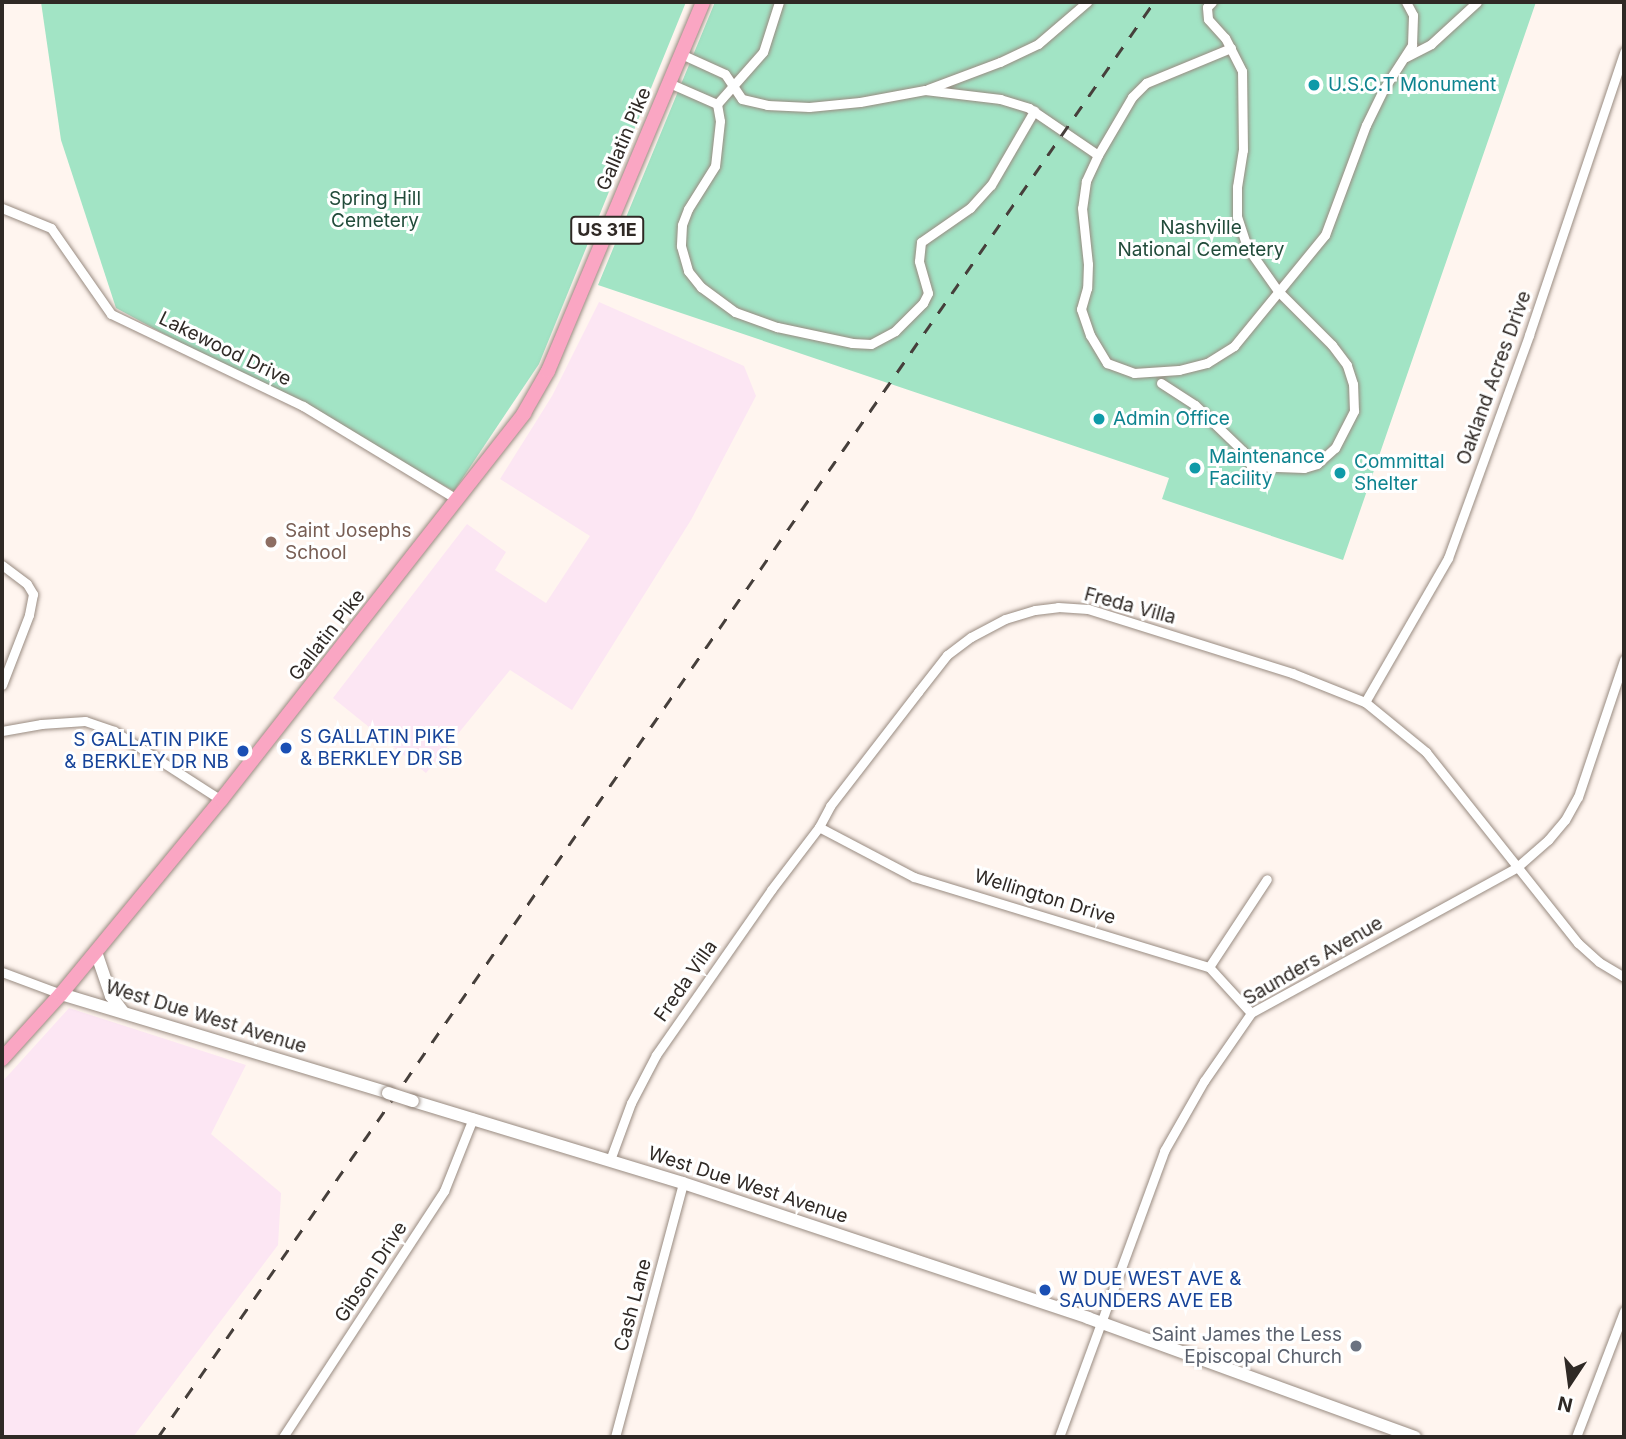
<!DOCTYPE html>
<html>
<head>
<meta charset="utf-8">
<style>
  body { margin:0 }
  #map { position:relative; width:1626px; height:1439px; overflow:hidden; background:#fff5ef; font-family:Inter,sans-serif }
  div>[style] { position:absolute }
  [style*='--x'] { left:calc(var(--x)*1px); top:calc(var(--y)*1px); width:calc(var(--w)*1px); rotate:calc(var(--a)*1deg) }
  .commercial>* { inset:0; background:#fce6f3 }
  .green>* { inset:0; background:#a2e4c5 }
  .roads { filter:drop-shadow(0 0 2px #998b81) drop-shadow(0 0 2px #998b81) }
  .minor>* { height:9px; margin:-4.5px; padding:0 4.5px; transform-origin:4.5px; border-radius:4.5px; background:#fff }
  .secondary>* { height:12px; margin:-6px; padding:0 6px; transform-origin:6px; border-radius:6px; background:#fff }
  .primary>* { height:14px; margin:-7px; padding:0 7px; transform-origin:7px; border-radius:7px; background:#faa6c3 }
  .rail>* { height:2.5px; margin-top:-1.25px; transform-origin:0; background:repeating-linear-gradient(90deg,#463f3b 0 12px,transparent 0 24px) }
  .bridges { filter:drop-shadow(0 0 2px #998b81) drop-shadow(0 0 2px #998b81) }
  .secondary-bridge>* { height:12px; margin:-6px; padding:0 6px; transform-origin:6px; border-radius:6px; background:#fff }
  .dots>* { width:19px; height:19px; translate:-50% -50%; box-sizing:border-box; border:4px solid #fff; border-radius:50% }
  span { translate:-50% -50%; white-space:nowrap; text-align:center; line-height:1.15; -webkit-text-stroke:6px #fff; paint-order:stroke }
  .shield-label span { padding:2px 5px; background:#fff; border:2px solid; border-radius:5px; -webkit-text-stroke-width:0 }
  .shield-label { font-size:18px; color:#2f2925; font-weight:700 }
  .culture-label { font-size:19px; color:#0d838f }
  .left { translate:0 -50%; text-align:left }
  .street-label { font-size:19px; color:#2f2925 }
  .park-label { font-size:19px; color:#214b3a }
  .education-label { font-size:19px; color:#785e54 }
  .transit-label { font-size:19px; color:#164399 }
  .right { translate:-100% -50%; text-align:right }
  .worship-label { font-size:19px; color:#5b616d }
  .frame { position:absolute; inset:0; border:4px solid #2f2925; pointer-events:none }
  .north { position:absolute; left:1535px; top:1348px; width:70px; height:70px; -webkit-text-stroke:5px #fff; paint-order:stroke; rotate:193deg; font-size:19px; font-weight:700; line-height:28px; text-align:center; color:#2f2925 }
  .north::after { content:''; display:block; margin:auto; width:24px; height:32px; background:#2f2925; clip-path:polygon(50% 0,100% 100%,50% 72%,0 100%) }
</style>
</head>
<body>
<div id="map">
  <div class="commercial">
    <i style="clip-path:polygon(599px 302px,744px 366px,756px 396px,691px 520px,572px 710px,510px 670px,426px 773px,333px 698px,467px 524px,506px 552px,495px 570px,546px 603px,590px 536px,500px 479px,552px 396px)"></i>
    <i style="clip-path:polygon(69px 1008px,246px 1065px,211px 1134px,281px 1193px,278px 1245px,133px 1437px,2px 1437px,2px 1082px)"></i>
  </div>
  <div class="green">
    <i style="clip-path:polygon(41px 2px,686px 2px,539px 364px,454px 491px,116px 308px,61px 140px)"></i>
    <i style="clip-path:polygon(715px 2px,1536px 2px,1343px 560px,1162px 499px,1169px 478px,598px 285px)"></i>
  </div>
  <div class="roads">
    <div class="minor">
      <i style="--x:779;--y:2;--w:52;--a:107.7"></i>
      <i style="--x:763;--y:52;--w:69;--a:131.5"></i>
      <i style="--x:717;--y:104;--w:17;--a:80"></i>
      <i style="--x:720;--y:121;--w:45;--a:96.3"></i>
      <i style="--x:715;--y:166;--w:51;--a:122.1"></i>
      <i style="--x:688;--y:209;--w:17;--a:111"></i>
      <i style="--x:682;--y:225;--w:21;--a:93"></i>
      <i style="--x:681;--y:246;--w:26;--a:74"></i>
      <i style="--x:688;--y:271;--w:21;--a:51"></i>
      <i style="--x:701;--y:287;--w:42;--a:36.3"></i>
      <i style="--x:735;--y:312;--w:45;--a:19.7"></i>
      <i style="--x:777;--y:327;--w:77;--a:12"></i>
      <i style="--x:852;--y:343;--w:19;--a:3"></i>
      <i style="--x:871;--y:344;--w:27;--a:-28"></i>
      <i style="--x:895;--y:331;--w:40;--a:-45"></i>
      <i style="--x:923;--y:303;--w:11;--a:-63"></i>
      <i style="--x:928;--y:293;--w:33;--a:-106"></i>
      <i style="--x:919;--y:261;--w:19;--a:-84"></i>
      <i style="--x:921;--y:242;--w:60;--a:-34.8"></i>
      <i style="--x:970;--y:208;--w:31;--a:-48"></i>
      <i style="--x:991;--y:185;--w:86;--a:-59.8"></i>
      <i style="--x:681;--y:54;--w:48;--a:24.4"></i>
      <i style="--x:725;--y:74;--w:30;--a:56"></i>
      <i style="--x:742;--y:99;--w:26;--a:13"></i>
      <i style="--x:767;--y:105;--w:42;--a:2.7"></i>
      <i style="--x:809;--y:107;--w:51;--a:-5.6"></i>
      <i style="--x:860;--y:102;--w:66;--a:-10.5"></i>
      <i style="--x:925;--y:90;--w:76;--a:6.8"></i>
      <i style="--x:1000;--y:99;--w:30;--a:17"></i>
      <i style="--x:1029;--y:108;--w:83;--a:34.3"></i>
      <i style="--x:1098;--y:155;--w:29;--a:115"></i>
      <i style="--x:1086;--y:181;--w:27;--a:98"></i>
      <i style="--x:1082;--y:208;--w:56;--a:83.9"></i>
      <i style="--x:1088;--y:264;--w:24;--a:92"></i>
      <i style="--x:1087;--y:288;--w:22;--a:106"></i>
      <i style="--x:1081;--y:309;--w:28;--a:71"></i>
      <i style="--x:1090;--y:335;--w:33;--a:59"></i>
      <i style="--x:1107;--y:363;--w:29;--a:20"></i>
      <i style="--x:1134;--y:373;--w:45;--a:-3.8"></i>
      <i style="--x:1179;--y:370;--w:29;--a:-14"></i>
      <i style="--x:1207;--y:363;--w:32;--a:-32"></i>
      <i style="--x:1234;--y:346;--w:144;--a:-50.7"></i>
      <i style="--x:1325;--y:235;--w:117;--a:-69.6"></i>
      <i style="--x:1366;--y:125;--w:39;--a:-64"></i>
      <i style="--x:1383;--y:90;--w:54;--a:-57.2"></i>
      <i style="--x:1412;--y:45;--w:30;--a:-88"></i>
      <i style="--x:1413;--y:15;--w:15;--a:-118"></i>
      <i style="--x:1406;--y:57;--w:28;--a:-27"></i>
      <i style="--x:1431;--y:44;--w:62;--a:-42.4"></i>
      <i style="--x:669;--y:83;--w:52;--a:23.6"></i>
      <i style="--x:928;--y:89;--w:77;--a:-20.6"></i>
      <i style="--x:1000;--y:62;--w:42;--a:-25.3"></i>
      <i style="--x:1038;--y:44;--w:65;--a:-40.6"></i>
      <i style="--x:1098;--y:155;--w:67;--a:-59.6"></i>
      <i style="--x:1132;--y:97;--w:20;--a:-45"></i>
      <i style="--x:1146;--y:83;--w:92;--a:-22.4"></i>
      <i style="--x:2;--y:208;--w:53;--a:22.2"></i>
      <i style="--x:51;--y:228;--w:105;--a:55.1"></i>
      <i style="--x:111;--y:314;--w:213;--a:25.6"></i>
      <i style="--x:303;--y:406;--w:181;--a:31.2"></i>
      <i style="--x:1161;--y:383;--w:40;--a:32.9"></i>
      <i style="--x:1195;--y:405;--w:66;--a:43.8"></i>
      <i style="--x:1243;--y:451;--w:17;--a:62"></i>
      <i style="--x:1251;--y:466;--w:53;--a:2.2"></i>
      <i style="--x:1304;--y:468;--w:14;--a:-17"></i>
      <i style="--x:1317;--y:464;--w:24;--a:-42"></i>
      <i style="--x:1335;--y:448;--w:42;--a:-62.8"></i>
      <i style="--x:1354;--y:411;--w:27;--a:-92"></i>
      <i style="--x:1353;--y:384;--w:20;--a:-108"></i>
      <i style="--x:1347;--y:365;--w:25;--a:-127"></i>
      <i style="--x:1332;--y:345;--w:76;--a:-135"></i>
      <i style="--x:1278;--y:291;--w:54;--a:-125.2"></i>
      <i style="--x:1247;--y:247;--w:32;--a:-108"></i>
      <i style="--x:1237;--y:217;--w:30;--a:-90"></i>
      <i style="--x:1237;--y:187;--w:37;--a:-81"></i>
      <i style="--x:1243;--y:150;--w:79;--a:-90.7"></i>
      <i style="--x:1242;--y:71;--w:37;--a:-117"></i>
      <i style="--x:1225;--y:38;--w:25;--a:-132"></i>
      <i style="--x:1208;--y:19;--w:12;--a:-95"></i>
      <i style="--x:1207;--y:7;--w:7;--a:-45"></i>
      <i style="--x:2;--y:565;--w:31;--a:37"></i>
      <i style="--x:27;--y:584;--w:12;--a:59"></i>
      <i style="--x:33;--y:594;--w:21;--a:101"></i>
      <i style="--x:29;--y:615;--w:75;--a:111.1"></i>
      <i style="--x:1365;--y:702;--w:166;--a:-60"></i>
      <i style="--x:1448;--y:558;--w:237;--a:-70"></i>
      <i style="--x:1529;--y:335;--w:299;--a:-71.4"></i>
      <i style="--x:2;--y:731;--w:40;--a:-10"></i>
      <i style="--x:41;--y:724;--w:44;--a:-3.9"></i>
      <i style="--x:85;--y:721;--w:31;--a:19"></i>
      <i style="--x:114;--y:731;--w:127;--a:32.8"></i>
      <i style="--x:819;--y:827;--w:107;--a:27.8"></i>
      <i style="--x:914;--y:877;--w:308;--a:17"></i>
      <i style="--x:1209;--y:967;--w:62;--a:47.6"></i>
      <i style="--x:1209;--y:967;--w:105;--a:-56.6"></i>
      <i style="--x:2;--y:972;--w:63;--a:20.4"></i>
      <i style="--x:610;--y:1160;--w:61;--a:-69.8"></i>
      <i style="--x:631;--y:1103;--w:54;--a:-62.5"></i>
      <i style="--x:656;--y:1055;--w:201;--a:-55.1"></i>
      <i style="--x:771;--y:890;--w:79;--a:-52.7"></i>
      <i style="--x:819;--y:827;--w:24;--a:-62"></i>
      <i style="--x:830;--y:806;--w:144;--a:-52.3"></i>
      <i style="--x:918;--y:692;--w:47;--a:-51.9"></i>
      <i style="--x:947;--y:655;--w:30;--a:-37"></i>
      <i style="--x:971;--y:637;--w:38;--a:-28"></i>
      <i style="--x:1005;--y:619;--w:31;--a:-17"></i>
      <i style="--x:1035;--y:610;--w:23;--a:-7"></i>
      <i style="--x:1058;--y:607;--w:30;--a:4"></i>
      <i style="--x:1088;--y:609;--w:214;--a:17.4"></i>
      <i style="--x:1292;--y:673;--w:79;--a:21.7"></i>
      <i style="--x:1365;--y:702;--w:79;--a:39.3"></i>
      <i style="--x:1426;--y:752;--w:244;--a:51.5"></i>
      <i style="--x:1578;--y:943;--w:28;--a:42"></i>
      <i style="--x:1599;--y:962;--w:29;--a:31"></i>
      <i style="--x:283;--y:1437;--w:294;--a:-56.8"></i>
      <i style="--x:444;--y:1191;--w:79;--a:-68.3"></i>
      <i style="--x:615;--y:1437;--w:263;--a:-75"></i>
      <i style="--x:1059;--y:1437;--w:305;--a:-69.8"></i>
      <i style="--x:1164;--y:1151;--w:81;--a:-60.3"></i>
      <i style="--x:1204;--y:1081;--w:83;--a:-55.3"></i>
      <i style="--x:1251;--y:1013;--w:302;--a:-28.7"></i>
      <i style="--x:1516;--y:868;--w:43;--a:-41.2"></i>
      <i style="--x:1548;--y:840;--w:26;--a:-50"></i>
      <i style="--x:1565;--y:820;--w:26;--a:-61"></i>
      <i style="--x:1578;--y:797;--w:145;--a:-71.4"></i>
      <i style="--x:1576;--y:1437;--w:135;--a:-69.1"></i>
    </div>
    <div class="secondary">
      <i style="--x:96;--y:952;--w:46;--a:71.2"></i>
      <i style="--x:111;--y:996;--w:20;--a:53"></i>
      <i style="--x:61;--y:994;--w:342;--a:16.8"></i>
      <i style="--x:413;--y:1101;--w:282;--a:16.9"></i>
      <i style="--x:683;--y:1183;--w:427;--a:18.4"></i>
      <i style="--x:1088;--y:1318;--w:348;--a:20"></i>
    </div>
    <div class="primary">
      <i style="--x:2;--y:1059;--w:88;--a:-47.8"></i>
      <i style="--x:61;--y:994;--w:251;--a:-50.5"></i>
      <i style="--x:221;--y:800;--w:492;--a:-51.9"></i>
      <i style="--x:524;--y:413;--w:48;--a:-60.3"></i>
      <i style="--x:548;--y:371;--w:400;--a:-67.2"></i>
    </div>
  </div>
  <div class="rail">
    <i style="--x:158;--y:1437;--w:1747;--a:-55.24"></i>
  </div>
  <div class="bridges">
    <div class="secondary-bridge">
      <i style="--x:388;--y:1093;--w:26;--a:18"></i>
    </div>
  </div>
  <div class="dots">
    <i style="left:1314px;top:85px;background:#0f9aa8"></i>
    <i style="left:1099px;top:419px;background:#0f9aa8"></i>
    <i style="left:1195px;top:468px;background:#0f9aa8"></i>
    <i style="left:1340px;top:473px;background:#0f9aa8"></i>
    <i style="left:271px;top:542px;background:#8d6e63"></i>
    <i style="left:286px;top:748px;background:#1a4fb4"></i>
    <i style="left:243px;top:751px;background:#1a4fb4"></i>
    <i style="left:1045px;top:1290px;background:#1a4fb4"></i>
    <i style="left:1356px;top:1346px;background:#6b7280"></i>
  </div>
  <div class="shield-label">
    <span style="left:607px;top:230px">US 31E</span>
  </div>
  <div class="culture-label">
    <span class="left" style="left:1328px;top:85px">U.S.C.T Monument</span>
    <span class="left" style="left:1113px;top:419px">Admin Office</span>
    <span class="left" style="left:1209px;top:468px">Maintenance<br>Facility</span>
    <span class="left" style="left:1354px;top:473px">Committal<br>Shelter</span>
  </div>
  <div class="street-label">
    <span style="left:624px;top:139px;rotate:-67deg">Gallatin Pike</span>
    <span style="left:225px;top:349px;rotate:26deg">Lakewood Drive</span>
    <span style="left:1494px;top:378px;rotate:-70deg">Oakland Acres Drive</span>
    <span style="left:1130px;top:606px;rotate:15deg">Freda Villa</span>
    <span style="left:327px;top:635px;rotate:-52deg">Gallatin Pike</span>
    <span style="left:1045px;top:897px;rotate:17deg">Wellington Drive</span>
    <span style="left:1313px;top:961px;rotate:-30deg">Saunders Avenue</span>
    <span style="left:686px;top:981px;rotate:-55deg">Freda Villa</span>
    <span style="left:206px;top:1017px;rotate:17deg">West Due West Avenue</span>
    <span style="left:748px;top:1185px;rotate:18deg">West Due West Avenue</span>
    <span style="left:371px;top:1272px;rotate:-57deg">Gibson Drive</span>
    <span style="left:633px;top:1305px;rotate:-75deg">Cash Lane</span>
  </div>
  <div class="park-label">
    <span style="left:375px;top:210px">Spring Hill<br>Cemetery</span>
    <span style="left:1201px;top:239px">Nashville<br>National Cemetery</span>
  </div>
  <div class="education-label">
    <span class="left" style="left:285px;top:542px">Saint Josephs<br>School</span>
  </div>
  <div class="transit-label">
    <span class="left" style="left:300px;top:748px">S GALLATIN PIKE<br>&amp; BERKLEY DR SB</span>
    <span class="right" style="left:229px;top:751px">S GALLATIN PIKE<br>&amp; BERKLEY DR NB</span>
    <span class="left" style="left:1059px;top:1290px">W DUE WEST AVE &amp;<br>SAUNDERS AVE EB</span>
  </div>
  <div class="worship-label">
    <span class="right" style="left:1342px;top:1346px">Saint James the Less<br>Episcopal Church</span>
  </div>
  <div class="frame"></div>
  <div class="north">N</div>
</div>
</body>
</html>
